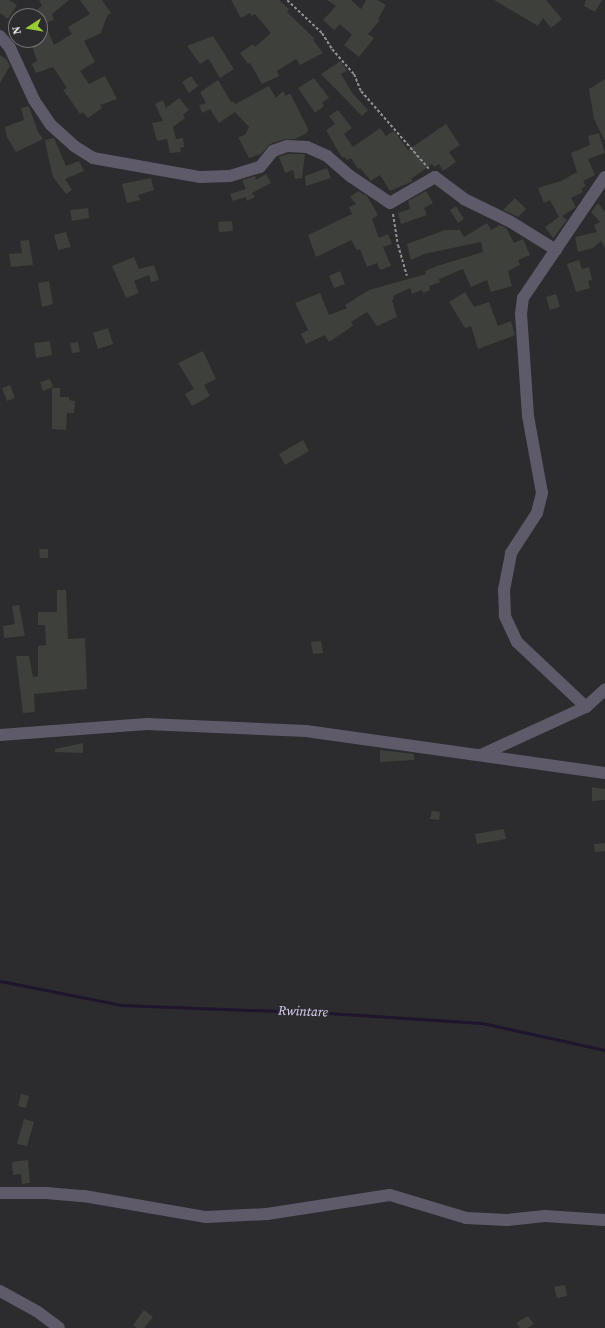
<!DOCTYPE html>
<html>
<head>
<meta charset="utf-8">
<style>
  body { margin:0 }
  #map { position:relative; width:605px; height:1328px; overflow:hidden; background:#2c2b2e; font-family:"Source Serif 4",serif }
  div>[style] { position:absolute }
  [style*='--x'] { left:calc(var(--x)*1px); top:calc(var(--y)*1px); width:calc(var(--w)*1px); rotate:calc(var(--a)*1deg) }
  .stream>* { height:3px; margin:-1.5px; padding:0 1.5px; transform-origin:1.5px; border-radius:1.5px; background:#20142f }
  .building>* { inset:0; background:#3e403c }
  .path>* { height:2px; margin-top:-1px; transform-origin:0; background:repeating-linear-gradient(90deg,#8f8e90 0 3px,transparent 0 5px) }
  .street>* { height:12px; margin:-6px; padding:0 6px; transform-origin:6px; border-radius:6px; background:#5f5a69 }
  span { translate:-50% -50%; white-space:nowrap; text-align:center; line-height:1.15; -webkit-text-stroke:4px #2c2b2e; paint-order:stroke }
  .water-label { font-size:13px; color:#e0d3f7; font-style:italic }
  .north { position:absolute; left:8px; top:8px; width:40px; height:40px; box-sizing:border-box; background:#2c2b2e; border:1px solid #767578; border-radius:50%; rotate:258deg; font-size:11px; font-weight:700; line-height:16px; text-align:center; color:#e6e5e7 }
  .north::after { content:''; display:block; margin:auto; width:14px; height:18px; background:#98cb36; clip-path:polygon(50% 0,100% 100%,50% 72%,0 100%) }
</style>
</head>
<body>
<div id="map">
  <div class="stream">
    <i style="--x:0;--y:981;--w:123;--a:11.2"></i>
    <i style="--x:121;--y:1005;--w:207;--a:2.2"></i>
    <i style="--x:328;--y:1013;--w:154;--a:3.7"></i>
    <i style="--x:482;--y:1023;--w:126;--a:12.4"></i>
  </div>
  <div class="building">
    <i style="clip-path:polygon(0 0,9px 0,17px 5px,8px 19px,0 13px)"></i>
    <i style="clip-path:polygon(39px 0,69px 0,52px 14px,54px 20px,45px 23px,54px 45px,72px 34px,68px 27px,90px 14px,80px 0,102px 0,111px 13px,107px 16px,101px 33px,84px 41px,95px 62px,80px 71px,89px 84px,105px 76px,117px 99px,100px 105px,102px 108px,88px 118px,83px 112px,80px 114px,69px 98px,63px 90px,67px 88px,53px 67px,36px 73px,32px 64px,37px 61px,30px 40px,40px 40px,40px 16px,28px 16px,42px 6px)"></i>
    <i style="clip-path:polygon(231px 0,279px 0,289px 9px,287px 12px,315px 39px,313px 40px,323px 53px,300px 65px,296px 59px,277px 71px,279px 76px,262px 84px,250px 63px,248px 64px,240px 53px,253px 44px,255px 47px,271px 33px,255px 14px,252px 16px,250px 13px,241px 18px)"></i>
    <i style="clip-path:polygon(327px 0,351px 0,361px 9px,366px 0,377px 0,386px 5px,378px 19px,380px 20px,368px 34px,374px 38px,359px 57px,344px 45px,352px 35px,340px 24px,334px 30px,323px 20px,336px 6px)"></i>
    <i style="clip-path:polygon(494px 0,546px 0,562px 19px,551px 28px,543px 18px,538px 26px)"></i>
    <i style="clip-path:polygon(586px 0,602px 0,595px 12px,584px 6px)"></i>
    <i style="clip-path:polygon(213px 36px,234px 69px,220px 78px,210px 61px,208px 59px,200px 64px,187px 46px)"></i>
    <i style="clip-path:polygon(0 55px,7px 60px,10px 66px,0 83px)"></i>
    <i style="clip-path:polygon(341px 61px,347px 71px,341px 74px,353px 94px,368px 110px,362px 116px,321px 74px)"></i>
    <i style="clip-path:polygon(191px 76px,198px 86px,189px 93px,182px 82px)"></i>
    <i style="clip-path:polygon(314px 78px,329px 98px,322px 103px,324px 106px,315px 113px,298px 88px)"></i>
    <i style="clip-path:polygon(605px 79px,605px 140px,604px 140px,594px 119px,589px 89px)"></i>
    <i style="clip-path:polygon(218px 80px,231px 102px,233px 101px,235px 104px,269px 86px,276px 98px,283px 91px,286px 96px,290px 93px,308px 129px,307px 133px,295px 139px,285px 139px,270px 144px,261px 154px,249px 158px,238px 137px,245px 135px,249px 127px,235px 112px,219px 123px,210px 109px,202px 113px,199px 105px,206px 103px,200px 92px)"></i>
    <i style="clip-path:polygon(179px 98px,189px 110px,183px 115px,185px 118px,173px 127px,176px 139px,183px 138px,184px 147px,180px 148px,181px 152px,170px 153px,167px 139px,157px 141px,152px 123px,163px 121px,155px 104px,163px 100px,166px 108px)"></i>
    <i style="clip-path:polygon(29px 106px,38px 132px,43px 139px,16px 152px,7px 137px,5px 127px,24px 120px,21px 108px)"></i>
    <i style="clip-path:polygon(338px 110px,352px 128px,344px 134px,353px 147px,380px 128px,386px 136px,394px 131px,408px 150px,446px 124px,460px 145px,449px 152px,456px 162px,443px 171px,439px 164px,434px 167px,432px 164px,411px 179px,413px 181px,390px 191px,380px 175px,371px 181px,360px 168px,358px 169px,351px 158px,347px 160px,345px 157px,343px 158px,338px 151px,326px 130px,335px 124px,329px 116px)"></i>
    <i style="clip-path:polygon(599px 133px,605px 153px,588px 159px,595px 175px,583px 181px,586px 186px,581px 189px,583px 192px,571px 198px,576px 207px,562px 216px,567px 220px,553px 238px,545px 227px,559px 217px,550px 200px,544px 203px,538px 188px,561px 181px,577px 172px,571px 153px,590px 145px,588px 136px)"></i>
    <i style="clip-path:polygon(54px 138px,66px 166px,79px 161px,84px 171px,65px 179px,72px 190px,66px 194px,53px 177px,48px 156px,45px 140px)"></i>
    <i style="clip-path:polygon(288px 154px,305px 154px,302px 178px,295px 179px,293px 170px,285px 173px,279px 157px)"></i>
    <i style="clip-path:polygon(327px 168px,331px 178px,306px 186px,305px 176px)"></i>
    <i style="clip-path:polygon(266px 174px,271px 183px,252px 193px,255px 197px,247px 201px,246px 197px,233px 201px,230px 194px,246px 189px,242px 180px,255px 176px,256px 180px)"></i>
    <i style="clip-path:polygon(151px 178px,154px 190px,138px 195px,140px 200px,127px 203px,122px 184px)"></i>
    <i style="clip-path:polygon(358px 191px,367px 196px,378px 215px,372px 219px,379px 238px,388px 234px,392px 244px,383px 247px,391px 266px,380px 270px,377px 263px,367px 267px,360px 249px,357px 250px,351px 240px,316px 257px,308px 235px,352px 214px,349px 207px,356px 204px,350px 197px)"></i>
    <i style="clip-path:polygon(426px 191px,433px 203px,424px 208px,427px 215px,401px 224px,398px 213px,410px 209px,408px 201px)"></i>
    <i style="clip-path:polygon(515px 198px,526px 209px,518px 217px,503px 210px)"></i>
    <i style="clip-path:polygon(598px 203px,605px 212px,605px 249px,601px 241px,593px 248px,578px 252px,575px 237px,597px 232px,594px 225px,600px 222px,591px 212px)"></i>
    <i style="clip-path:polygon(456px 206px,464px 219px,458px 223px,450px 210px)"></i>
    <i style="clip-path:polygon(88px 208px,89px 218px,72px 221px,70px 210px)"></i>
    <i style="clip-path:polygon(232px 221px,233px 231px,219px 232px,218px 222px)"></i>
    <i style="clip-path:polygon(487px 223px,491px 230px,500px 225px,506px 228px,514px 243px,523px 239px,530px 255px,518px 260px,520px 265px,508px 271px,512px 286px,491px 292px,487px 280px,471px 287px,463px 269px,439px 279px,440px 282px,429px 286px,430px 290px,423px 293px,422px 290px,412px 294px,410px 288px,393px 296px,394px 299px,392px 300px,397px 317px,377px 326px,367px 312px,351px 322px,353px 325px,347px 330px,329px 342px,325px 335px,306px 344px,301px 334px,308px 330px,295px 303px,320px 293px,329px 315px,347px 308px,345px 305px,369px 290px,426px 274px,425px 271px,437px 266px,483px 252px,481px 242px,424px 254px,411px 260px,407px 244px,445px 230px,460px 230px,464px 237px)"></i>
    <i style="clip-path:polygon(66px 232px,71px 247px,58px 250px,54px 235px)"></i>
    <i style="clip-path:polygon(29px 240px,33px 265px,11px 267px,9px 254px,22px 253px,20px 241px)"></i>
    <i style="clip-path:polygon(134px 257px,139px 269px,154px 265px,159px 280px,151px 282px,149px 275px,134px 281px,139px 293px,126px 298px,112px 266px)"></i>
    <i style="clip-path:polygon(579px 260px,582px 269px,589px 267px,592px 280px,588px 281px,590px 288px,576px 292px,567px 264px)"></i>
    <i style="clip-path:polygon(340px 271px,345px 284px,334px 288px,329px 276px)"></i>
    <i style="clip-path:polygon(49px 281px,53px 304px,42px 307px,38px 283px)"></i>
    <i style="clip-path:polygon(465px 292px,474px 307px,489px 302px,498px 326px,511px 321px,515px 335px,478px 349px,471px 326px,465px 328px,449px 302px)"></i>
    <i style="clip-path:polygon(556px 294px,560px 307px,550px 310px,546px 297px)"></i>
    <i style="clip-path:polygon(108px 328px,113px 344px,98px 349px,93px 333px)"></i>
    <i style="clip-path:polygon(50px 341px,52px 355px,36px 358px,34px 343px)"></i>
    <i style="clip-path:polygon(78px 342px,80px 352px,72px 353px,70px 343px)"></i>
    <i style="clip-path:polygon(203px 351px,216px 379px,204px 385px,210px 396px,192px 406px,185px 394px,194px 389px,178px 363px)"></i>
    <i style="clip-path:polygon(50px 379px,53px 387px,43px 391px,40px 382px)"></i>
    <i style="clip-path:polygon(10px 385px,15px 398px,7px 401px,2px 388px)"></i>
    <i style="clip-path:polygon(52px 388px,60px 388px,60px 397px,69px 397px,69px 400px,75px 401px,74px 413px,67px 413px,66px 430px,52px 429px)"></i>
    <i style="clip-path:polygon(303px 440px,309px 451px,285px 465px,279px 454px)"></i>
    <i style="clip-path:polygon(39px 549px,48px 549px,48px 558px,40px 558px)"></i>
    <i style="clip-path:polygon(57px 590px,66px 590px,68px 639px,85px 638px,87px 689px,34px 694px,35px 712px,23px 713px,16px 656px,29px 656px,33px 677px,38px 676px,38px 646px,46px 645px,45px 625px,38px 625px,38px 612px,57px 612px)"></i>
    <i style="clip-path:polygon(19px 605px,25px 636px,4px 638px,3px 626px,15px 624px,12px 606px)"></i>
    <i style="clip-path:polygon(321px 641px,323px 653px,313px 654px,311px 642px)"></i>
    <i style="clip-path:polygon(83px 743px,83px 753px,55px 752px,55px 749px)"></i>
    <i style="clip-path:polygon(380px 750px,414px 754px,414px 760px,380px 762px)"></i>
    <i style="clip-path:polygon(592px 787px,605px 789px,605px 800px,592px 801px)"></i>
    <i style="clip-path:polygon(432px 811px,440px 812px,439px 820px,430px 819px)"></i>
    <i style="clip-path:polygon(504px 829px,506px 839px,477px 844px,475px 834px)"></i>
    <i style="clip-path:polygon(605px 843px,605px 851px,595px 852px,594px 844px)"></i>
    <i style="clip-path:polygon(21px 1094px,29px 1096px,26px 1108px,18px 1106px)"></i>
    <i style="clip-path:polygon(24px 1119px,34px 1122px,27px 1146px,17px 1144px)"></i>
    <i style="clip-path:polygon(28px 1160px,30px 1183px,22px 1184px,21px 1174px,13px 1175px,12px 1162px)"></i>
    <i style="clip-path:polygon(565px 1285px,567px 1296px,557px 1298px,554px 1287px)"></i>
    <i style="clip-path:polygon(144px 1310px,153px 1317px,144px 1328px,137px 1328px,133px 1325px)"></i>
    <i style="clip-path:polygon(528px 1316px,534px 1324px,528px 1328px,520px 1328px,516px 1323px)"></i>
  </div>
  <div class="path">
    <i style="--x:287;--y:0;--w:48;--a:43.3"></i>
    <i style="--x:322;--y:33;--w:19;--a:58"></i>
    <i style="--x:332;--y:49;--w:33;--a:49"></i>
    <i style="--x:354;--y:74;--w:18;--a:68"></i>
    <i style="--x:361;--y:91;--w:103;--a:48.9"></i>
    <i style="--x:393;--y:214;--w:31;--a:81"></i>
    <i style="--x:398;--y:245;--w:32;--a:74"></i>
  </div>
  <div class="street">
    <i style="--x:0;--y:36;--w:16;--a:50"></i>
    <i style="--x:10;--y:48;--w:57;--a:65.2"></i>
    <i style="--x:34;--y:100;--w:30;--a:56"></i>
    <i style="--x:51;--y:125;--w:31;--a:42"></i>
    <i style="--x:74;--y:146;--w:22;--a:32"></i>
    <i style="--x:93;--y:158;--w:109;--a:10.1"></i>
    <i style="--x:200;--y:177;--w:30;--a:-2"></i>
    <i style="--x:230;--y:176;--w:31;--a:-17"></i>
    <i style="--x:260;--y:167;--w:21;--a:-51"></i>
    <i style="--x:273;--y:151;--w:15;--a:-20"></i>
    <i style="--x:287;--y:146;--w:20;--a:3"></i>
    <i style="--x:307;--y:147;--w:22;--a:24"></i>
    <i style="--x:327;--y:156;--w:30;--a:41"></i>
    <i style="--x:350;--y:176;--w:48;--a:34"></i>
    <i style="--x:390;--y:203;--w:52;--a:-30"></i>
    <i style="--x:435;--y:177;--w:36;--a:37"></i>
    <i style="--x:464;--y:199;--w:52;--a:26.1"></i>
    <i style="--x:511;--y:222;--w:53;--a:31.9"></i>
    <i style="--x:586;--y:707;--w:95;--a:-136.7"></i>
    <i style="--x:517;--y:642;--w:29;--a:-115"></i>
    <i style="--x:505;--y:616;--w:26;--a:-92"></i>
    <i style="--x:504;--y:590;--w:38;--a:-79"></i>
    <i style="--x:511;--y:553;--w:48;--a:-57"></i>
    <i style="--x:537;--y:513;--w:21;--a:-76"></i>
    <i style="--x:542;--y:493;--w:78;--a:-100.3"></i>
    <i style="--x:528;--y:416;--w:102;--a:-93.9"></i>
    <i style="--x:521;--y:314;--w:16;--a:-83"></i>
    <i style="--x:523;--y:298;--w:146;--a:-55.9"></i>
    <i style="--x:0;--y:735;--w:147;--a:-4.3"></i>
    <i style="--x:147;--y:724;--w:159;--a:2.5"></i>
    <i style="--x:306;--y:731;--w:302;--a:8"></i>
    <i style="--x:481;--y:755;--w:115;--a:-24.6"></i>
    <i style="--x:586;--y:707;--w:26;--a:-43"></i>
    <i style="--x:0;--y:1193;--w:46;--a:0"></i>
    <i style="--x:46;--y:1193;--w:38;--a:5"></i>
    <i style="--x:84;--y:1196;--w:124;--a:9.8"></i>
    <i style="--x:206;--y:1217;--w:61;--a:-2.8"></i>
    <i style="--x:267;--y:1214;--w:124;--a:-8.8"></i>
    <i style="--x:390;--y:1195;--w:79;--a:16.8"></i>
    <i style="--x:466;--y:1218;--w:41;--a:2.8"></i>
    <i style="--x:507;--y:1220;--w:38;--a:-6"></i>
    <i style="--x:545;--y:1216;--w:60;--a:3.8"></i>
    <i style="--x:0;--y:1291;--w:43;--a:28.9"></i>
    <i style="--x:38;--y:1312;--w:26;--a:37"></i>
  </div>
  <div class="water-label">
    <span style="left:303px;top:1012px;rotate:2deg">Rwintare</span>
  </div>
  <div class="north">N</div>
</div>
</body>
</html>
